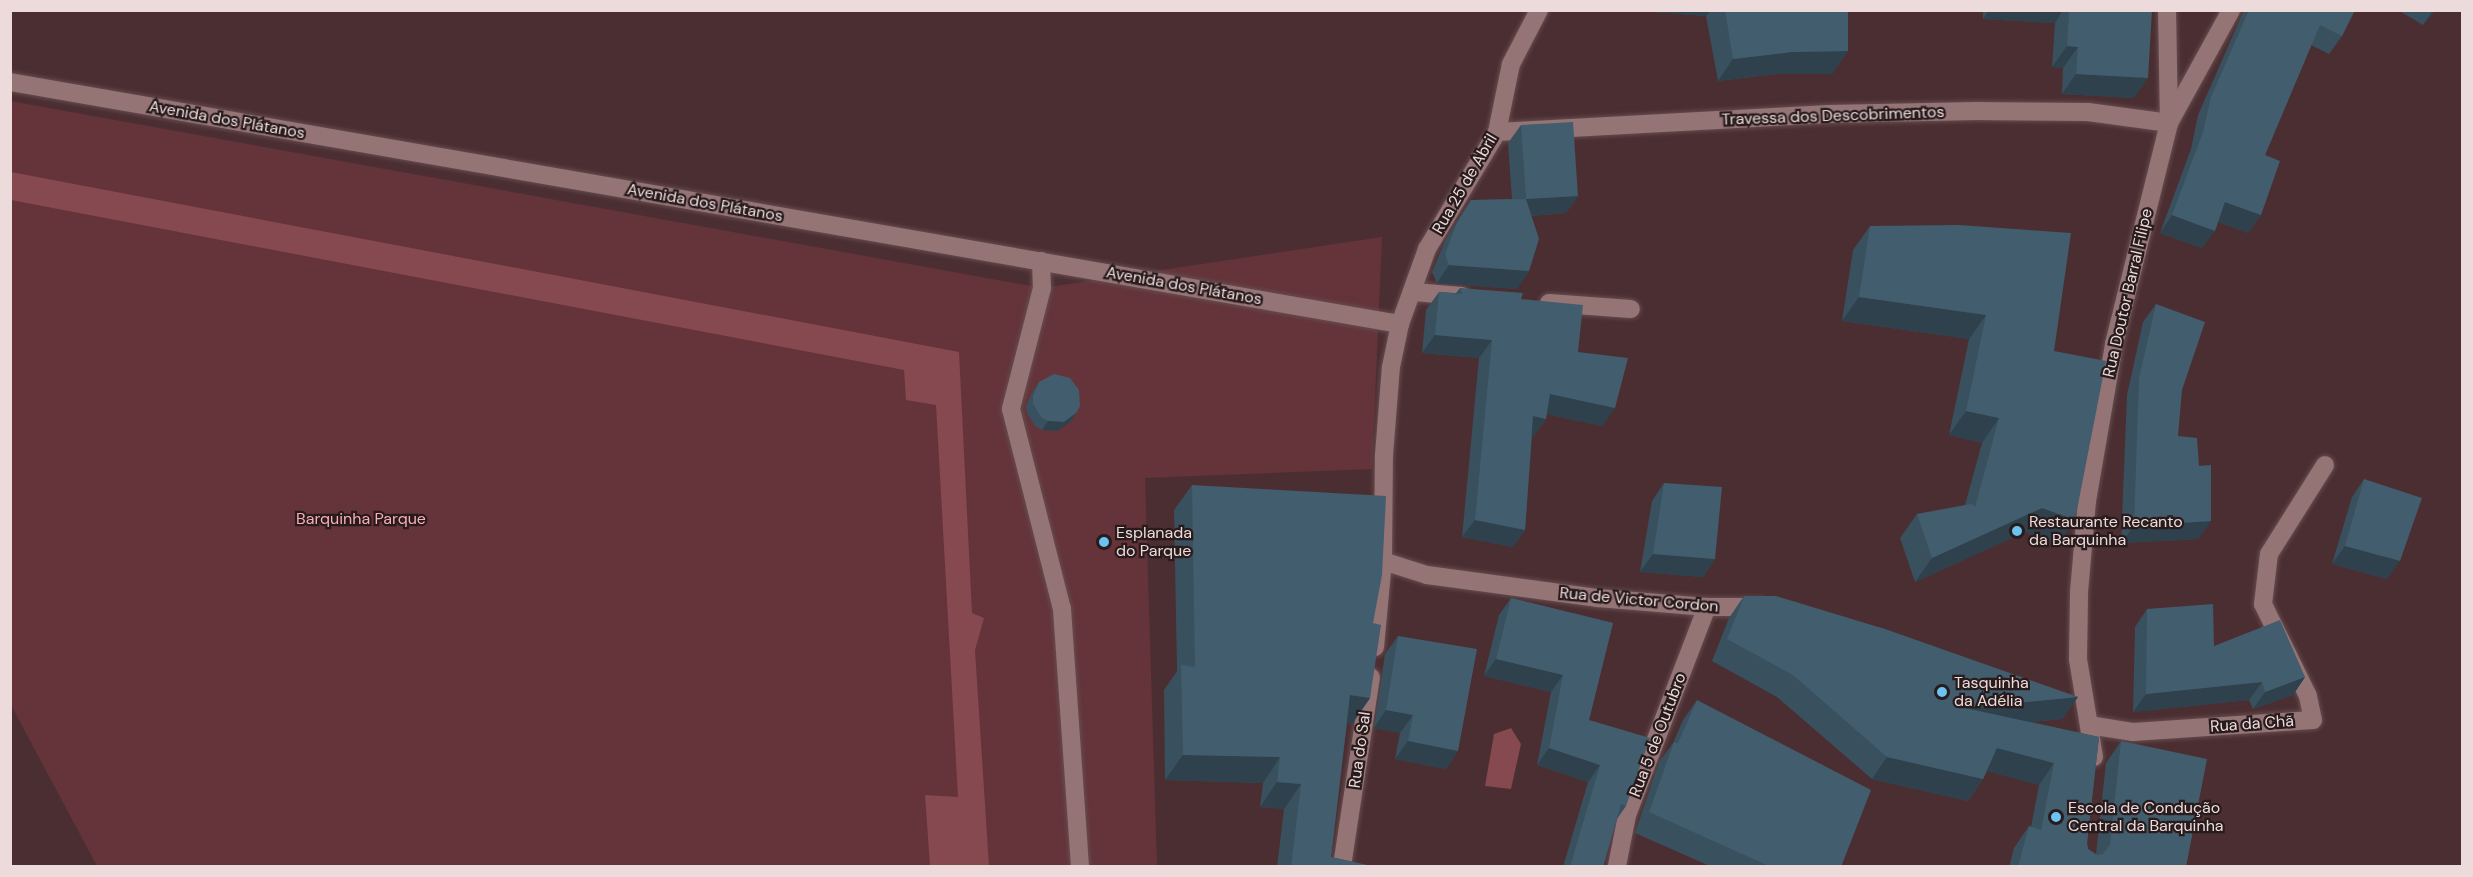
<!DOCTYPE html>
<html>
<head>
<meta charset="utf-8">
<style>
  body { margin:0 }
  #map { position:relative; width:2473px; height:877px; overflow:hidden; background:#4b2e31; font-family:"DM Sans",sans-serif }
  div>[style] { position:absolute }
  [style*='--x'] { left:calc(var(--x)*1px); top:calc(var(--y)*1px); width:calc(var(--w)*1px); rotate:calc(var(--a)*1deg) }
  .green>* { inset:0; background:#64343a }
  .water>* { inset:0; background:#85494f }
  .roads { filter:drop-shadow(0 0 2px #654d4f) drop-shadow(0 0 2px #654d4f) }
  .street>* { height:18px; margin:-9px; padding:0 9px; transform-origin:9px; border-radius:9px; background:#957476 }
  .wall>* { inset:0; background:#39505e }
  .shaded-wall>* { inset:0; background:#2e414c }
  .building>* { inset:0; background:#425d6d }
  .dots>* { width:16px; height:16px; translate:-50% -50%; box-sizing:border-box; border:3px solid #281b1c; border-radius:50% }
  span { translate:-50% -50%; white-space:nowrap; text-align:center; line-height:1.15; -webkit-text-stroke:4.5px #281b1c; paint-order:stroke }
  .street-label { font-size:16px; color:#eddadb }
  .park-label { font-size:16px; color:#fbafb5 }
  .poi-label { font-size:16px; color:#eddadb }
  .left { translate:0 -50%; text-align:left }
  .frame { position:absolute; inset:0; border:12px solid #eddadb; pointer-events:none }
</style>
</head>
<body>
<div id="map">
  <div class="green">
    <i style="clip-path:polygon(10px 101px,1042px 288px,1382px 237px,1372px 469px,1145px 478px,1157px 866px,97px 866px,11px 705px)"></i>
  </div>
  <div class="water">
    <i style="clip-path:polygon(11px 172px,959px 352px,972px 613px,984px 618px,975px 650px,989px 866px,930px 866px,925px 795px,958px 797px,936px 405px,906px 400px,904px 370px,11px 200px)"></i>
    <i style="clip-path:polygon(1511px 728px,1521px 744px,1511px 789px,1485px 786px,1494px 734px)"></i>
  </div>
  <div class="roads">
    <div class="street">
      <i style="--x:10;--y:82;--w:1411;--a:9.88"></i>
      <i style="--x:1497;--y:132;--w:332;--a:-3.1"></i>
      <i style="--x:1829;--y:114;--w:148;--a:-1.2"></i>
      <i style="--x:1977;--y:111;--w:111;--a:0.5"></i>
      <i style="--x:2088;--y:112;--w:82;--a:7.7"></i>
      <i style="--x:2169;--y:123;--w:129;--a:-61.2"></i>
      <i style="--x:1041;--y:261;--w:27;--a:88"></i>
      <i style="--x:1042;--y:288;--w:125;--a:104.4"></i>
      <i style="--x:1011;--y:409;--w:206;--a:75.7"></i>
      <i style="--x:1062;--y:609;--w:258;--a:86"></i>
      <i style="--x:1414;--y:292;--w:48;--a:4.8"></i>
      <i style="--x:1549;--y:303;--w:82;--a:4.2"></i>
      <i style="--x:1383;--y:561;--w:46;--a:17.7"></i>
      <i style="--x:1427;--y:575;--w:173;--a:7.7"></i>
      <i style="--x:1598;--y:598;--w:109;--a:4.7"></i>
      <i style="--x:1707;--y:607;--w:54;--a:0"></i>
      <i style="--x:1375;--y:647;--w:86;--a:-84.7"></i>
      <i style="--x:1383;--y:561;--w:106;--a:-89.5"></i>
      <i style="--x:1384;--y:455;--w:88;--a:-85.5"></i>
      <i style="--x:1391;--y:367;--w:44;--a:-78.2"></i>
      <i style="--x:1400;--y:324;--w:80;--a:-70.2"></i>
      <i style="--x:1427;--y:249;--w:136;--a:-59.1"></i>
      <i style="--x:1497;--y:132;--w:69;--a:-78.4"></i>
      <i style="--x:1511;--y:64;--w:61;--a:-62.6"></i>
      <i style="--x:2089;--y:725;--w:45;--a:9"></i>
      <i style="--x:2133;--y:732;--w:180;--a:-3.8"></i>
      <i style="--x:2313;--y:720;--w:25;--a:-102"></i>
      <i style="--x:2308;--y:696;--w:102;--a:-116.1"></i>
      <i style="--x:2263;--y:604;--w:50;--a:-83.2"></i>
      <i style="--x:2269;--y:554;--w:105;--a:-57.8"></i>
      <i style="--x:2094;--y:757;--w:99;--a:-99.3"></i>
      <i style="--x:2078;--y:659;--w:67;--a:-89.1"></i>
      <i style="--x:2079;--y:592;--w:91;--a:-85"></i>
      <i style="--x:2087;--y:501;--w:159;--a:-80.2"></i>
      <i style="--x:2114;--y:344;--w:228;--a:-76"></i>
      <i style="--x:2169;--y:123;--w:113;--a:-91"></i>
      <i style="--x:1342;--y:866;--w:191;--a:-81.3"></i>
      <i style="--x:1617;--y:866;--w:52;--a:-78.9"></i>
      <i style="--x:1627;--y:815;--w:223;--a:-69"></i>
    </div>
  </div>
  <div class="wall">
    <i style="clip-path:polygon(1649px 10px,1848px 10px,1848px 51px,1832px 74px,1776px 74px,1718px 81px,1706px 16px,1654px 12px)"></i>
    <i style="clip-path:polygon(1983px 10px,2152px 10px,2134px 98px,2062px 94px,2063px 68px,2052px 67px,2055px 23px,1983px 19px)"></i>
    <i style="clip-path:polygon(2244px 10px,2355px 10px,2342px 36px,2329px 54px,2311px 45px,2265px 155px,2261px 215px,2248px 233px,2218px 222px,2202px 248px,2160px 233px,2191px 149px,2198px 115px)"></i>
    <i style="clip-path:polygon(2398px 10px,2436px 10px,2423px 25px)"></i>
    <i style="clip-path:polygon(1521px 125px,1578px 196px,1566px 213px,1531px 216px,1529px 271px,1517px 289px,1437px 283px,1432px 272px,1445px 241px,1459px 218px,1471px 200px,1512px 199px,1508px 143px)"></i>
    <i style="clip-path:polygon(1870px 226px,2054px 351px,2059px 545px,2025px 532px,1915px 582px,1900px 538px,1917px 514px,1965px 505px,1982px 443px,1949px 435px,1969px 339px,1842px 321px,1853px 250px)"></i>
    <i style="clip-path:polygon(1460px 288px,1521px 299px,1578px 352px,1615px 408px,1602px 426px,1546px 414px,1546px 419px,1533px 437px,1532px 436px,1525px 530px,1513px 547px,1462px 537px,1479px 358px,1422px 353px,1426px 310px,1439px 292px,1456px 293px)"></i>
    <i style="clip-path:polygon(2156px 304px,2178px 436px,2199px 466px,2211px 521px,2198px 539px,2121px 543px,2127px 395px,2143px 322px)"></i>
    <i style="clip-path:polygon(1039px 382px,1076px 413px,1070px 422px,1057px 431px,1042px 430px,1035px 426px,1027px 413px,1026px 406px,1033px 391px)"></i>
    <i style="clip-path:polygon(2364px 479px,2387px 579px,2332px 564px,2352px 497px)"></i>
    <i style="clip-path:polygon(1664px 483px,1715px 559px,1703px 577px,1640px 572px,1652px 501px)"></i>
    <i style="clip-path:polygon(1192px 485px,1373px 623px,1370px 698px,1352px 724px,1347px 723px,1331px 857px,1376px 867px,1277px 867px,1284px 809px,1260px 807px,1263px 783px,1165px 780px,1164px 690px,1177px 671px,1174px 510px)"></i>
    <i style="clip-path:polygon(1744px 596px,2078px 697px,2062px 719px,2031px 722px,2099px 737px,2087px 843px,2088px 849px,2096px 854px,2106px 763px,2121px 741px,2186px 867px,2009px 867px,2014px 848px,2029px 826px,2031px 827px,2039px 785px,1987px 771px,1983px 779px,1968px 801px,1872px 779px,1777px 697px,1712px 661px,1729px 618px)"></i>
    <i style="clip-path:polygon(1511px 598px,1613px 623px,1589px 720px,1626px 806px,1617px 819px,1603px 867px,1563px 867px,1588px 782px,1537px 765px,1551px 692px,1484px 676px,1499px 615px)"></i>
    <i style="clip-path:polygon(2147px 609px,2214px 646px,2305px 677px,2293px 695px,2253px 709px,2249px 700px,2133px 712px,2135px 627px)"></i>
    <i style="clip-path:polygon(1398px 636px,1458px 751px,1446px 769px,1395px 759px,1400px 733px,1374px 728px,1385px 654px)"></i>
    <i style="clip-path:polygon(1697px 700px,1841px 867px,1712px 867px,1635px 833px,1659px 762px,1673px 743px,1683px 720px)"></i>
  </div>
  <div class="shaded-wall">
    <i style="clip-path:polygon(1649px 10px,1711px 10px,1706px 16px,1654px 12px)"></i>
    <i style="clip-path:polygon(1989px 10px,2063px 10px,2055px 23px,1983px 19px)"></i>
    <i style="clip-path:polygon(2433px 10px,2436px 10px,2423px 25px)"></i>
    <i style="clip-path:polygon(2067px 46px,2078px 47px,2063px 68px,2052px 67px)"></i>
    <i style="clip-path:polygon(1848px 51px,1832px 74px,1776px 74px,1718px 81px,1733px 59px,1792px 52px)"></i>
    <i style="clip-path:polygon(2076px 74px,2148px 78px,2134px 98px,2062px 94px)"></i>
    <i style="clip-path:polygon(1578px 196px,1566px 213px,1514px 217px,1526px 199px)"></i>
    <i style="clip-path:polygon(2225px 202px,2261px 215px,2248px 233px,2213px 220px)"></i>
    <i style="clip-path:polygon(2172px 215px,2215px 231px,2202px 248px,2160px 233px)"></i>
    <i style="clip-path:polygon(1449px 265px,1529px 271px,1517px 289px,1437px 283px)"></i>
    <i style="clip-path:polygon(1859px 297px,1986px 315px,1969px 339px,1842px 321px)"></i>
    <i style="clip-path:polygon(1435px 335px,1492px 340px,1479px 358px,1422px 353px)"></i>
    <i style="clip-path:polygon(1550px 394px,1615px 408px,1602px 426px,1537px 412px)"></i>
    <i style="clip-path:polygon(1966px 411px,1999px 418px,1982px 443px,1949px 435px)"></i>
    <i style="clip-path:polygon(1076px 413px,1070px 422px,1057px 431px,1042px 430px,1048px 421px)"></i>
    <i style="clip-path:polygon(1533px 416px,1546px 419px,1533px 437px,1521px 434px)"></i>
    <i style="clip-path:polygon(2042px 508px,2075px 520px,2059px 545px,2025px 532px,1915px 582px,1932px 558px)"></i>
    <i style="clip-path:polygon(1475px 520px,1525px 530px,1513px 547px,1462px 537px)"></i>
    <i style="clip-path:polygon(2211px 521px,2198px 539px,2121px 543px,2134px 526px)"></i>
    <i style="clip-path:polygon(2345px 546px,2400px 561px,2387px 579px,2332px 564px)"></i>
    <i style="clip-path:polygon(1653px 554px,1715px 559px,1703px 577px,1640px 572px)"></i>
    <i style="clip-path:polygon(1496px 659px,1563px 675px,1551px 692px,1484px 676px)"></i>
    <i style="clip-path:polygon(2305px 677px,2293px 695px,2253px 709px,2265px 692px)"></i>
    <i style="clip-path:polygon(2262px 682px,2249px 700px,2133px 712px,2146px 694px)"></i>
    <i style="clip-path:polygon(1350px 695px,1370px 698px,1352px 724px,1333px 720px)"></i>
    <i style="clip-path:polygon(2078px 697px,2062px 719px,1950px 730px,1965px 708px)"></i>
    <i style="clip-path:polygon(1386px 710px,1413px 715px,1400px 733px,1374px 728px)"></i>
    <i style="clip-path:polygon(1408px 741px,1458px 751px,1446px 769px,1395px 759px)"></i>
    <i style="clip-path:polygon(1549px 748px,1600px 765px,1588px 782px,1537px 765px)"></i>
    <i style="clip-path:polygon(1997px 748px,2054px 763px,2039px 785px,1982px 770px)"></i>
    <i style="clip-path:polygon(1183px 755px,1280px 757px,1263px 783px,1165px 780px)"></i>
    <i style="clip-path:polygon(1887px 757px,1983px 779px,1968px 801px,1872px 779px)"></i>
    <i style="clip-path:polygon(1277px 782px,1301px 784px,1284px 809px,1260px 807px)"></i>
  </div>
  <div class="building">
    <i style="clip-path:polygon(1725px 10px,1848px 10px,1848px 51px,1792px 52px,1733px 59px)"></i>
    <i style="clip-path:polygon(2069px 10px,2152px 10px,2148px 78px,2076px 74px,2078px 47px,2067px 46px)"></i>
    <i style="clip-path:polygon(2249px 10px,2355px 10px,2342px 36px,2320px 25px,2265px 155px,2280px 161px,2261px 215px,2225px 202px,2215px 231px,2172px 215px,2203px 132px,2211px 97px)"></i>
    <i style="clip-path:polygon(1573px 122px,1578px 196px,1526px 199px,1521px 125px)"></i>
    <i style="clip-path:polygon(1526px 199px,1539px 239px,1529px 271px,1449px 265px,1445px 254px,1457px 223px,1471px 200px)"></i>
    <i style="clip-path:polygon(1959px 225px,2071px 233px,2054px 351px,2106px 361px,2075px 520px,2042px 508px,1932px 558px,1917px 514px,1972px 504px,1975px 507px,1999px 418px,1966px 411px,1986px 315px,1859px 297px,1870px 226px)"></i>
    <i style="clip-path:polygon(1460px 288px,1523px 293px,1521px 299px,1583px 305px,1578px 352px,1628px 358px,1615px 408px,1550px 394px,1546px 419px,1533px 416px,1525px 530px,1475px 520px,1492px 340px,1435px 335px,1439px 292px,1462px 294px)"></i>
    <i style="clip-path:polygon(2156px 304px,2205px 322px,2182px 390px,2178px 436px,2197px 438px,2199px 466px,2211px 465px,2211px 521px,2134px 526px,2139px 378px)"></i>
    <i style="clip-path:polygon(1054px 374px,1070px 378px,1079px 390px,1080px 406px,1076px 413px,1064px 422px,1048px 421px,1041px 417px,1033px 404px,1033px 396px,1039px 382px)"></i>
    <i style="clip-path:polygon(2364px 479px,2422px 498px,2400px 561px,2345px 546px)"></i>
    <i style="clip-path:polygon(1664px 483px,1722px 487px,1715px 559px,1653px 554px)"></i>
    <i style="clip-path:polygon(1192px 485px,1386px 496px,1382px 575px,1373px 623px,1381px 625px,1370px 698px,1350px 695px,1331px 857px,1376px 867px,1291px 867px,1301px 784px,1277px 782px,1280px 757px,1183px 755px,1181px 665px,1195px 667px)"></i>
    <i style="clip-path:polygon(1744px 596px,1776px 596px,1885px 629px,2078px 697px,1965px 708px,2099px 737px,2087px 843px,2088px 849px,2097px 855px,2103px 854px,2110px 845px,2121px 741px,2207px 759px,2186px 867px,2018px 867px,2029px 826px,2041px 830px,2054px 763px,1997px 748px,1983px 779px,1887px 757px,1793px 675px,1727px 639px)"></i>
    <i style="clip-path:polygon(1511px 598px,1613px 623px,1589px 720px,1650px 738px,1626px 806px,1621px 804px,1603px 867px,1570px 867px,1600px 765px,1549px 748px,1563px 675px,1496px 659px)"></i>
    <i style="clip-path:polygon(2213px 604px,2214px 646px,2280px 620px,2305px 677px,2265px 692px,2262px 682px,2146px 694px,2147px 609px)"></i>
    <i style="clip-path:polygon(1398px 636px,1477px 649px,1458px 751px,1408px 741px,1413px 715px,1386px 710px)"></i>
    <i style="clip-path:polygon(1697px 700px,1871px 790px,1841px 867px,1771px 867px,1649px 812px,1674px 742px,1678px 743px)"></i>
  </div>
  <div class="dots">
    <i style="left:2017px;top:531px;background:#6cc3f2"></i>
    <i style="left:1104px;top:542px;background:#6cc3f2"></i>
    <i style="left:1942px;top:692px;background:#6cc3f2"></i>
    <i style="left:2056px;top:817px;background:#6cc3f2"></i>
  </div>
  <div class="street-label">
    <span style="left:1833px;top:116px;rotate:-2deg">Travessa dos Descobrimentos</span>
    <span style="left:227px;top:120px;rotate:10deg">Avenida dos Plátanos</span>
    <span style="left:1465px;top:184px;rotate:-60deg">Rua 25 de Abril</span>
    <span style="left:705px;top:203px;rotate:10deg">Avenida dos Plátanos</span>
    <span style="left:1184px;top:286px;rotate:10deg">Avenida dos Plátanos</span>
    <span style="left:2128px;top:293px;rotate:-77deg">Rua Doutor Barral Filipe</span>
    <span style="left:1639px;top:600px;rotate:5deg">Rua de Victor Cordon</span>
    <span style="left:2252px;top:724px;rotate:-4deg">Rua da Chã</span>
    <span style="left:1658px;top:735px;rotate:-69deg">Rua 5 de Outubro</span>
    <span style="left:1360px;top:750px;rotate:-82deg">Rua do Sal</span>
  </div>
  <div class="park-label">
    <span style="left:361px;top:519px">Barquinha Parque</span>
  </div>
  <div class="poi-label">
    <span class="left" style="left:2029px;top:531px">Restaurante Recanto<br>da Barquinha</span>
    <span class="left" style="left:1116px;top:542px">Esplanada<br>do Parque</span>
    <span class="left" style="left:1954px;top:692px">Tasquinha<br>da Adélia</span>
    <span class="left" style="left:2068px;top:817px">Escola de Condução<br>Central da Barquinha</span>
  </div>
  <div class="frame"></div>
</div>
</body>
</html>
